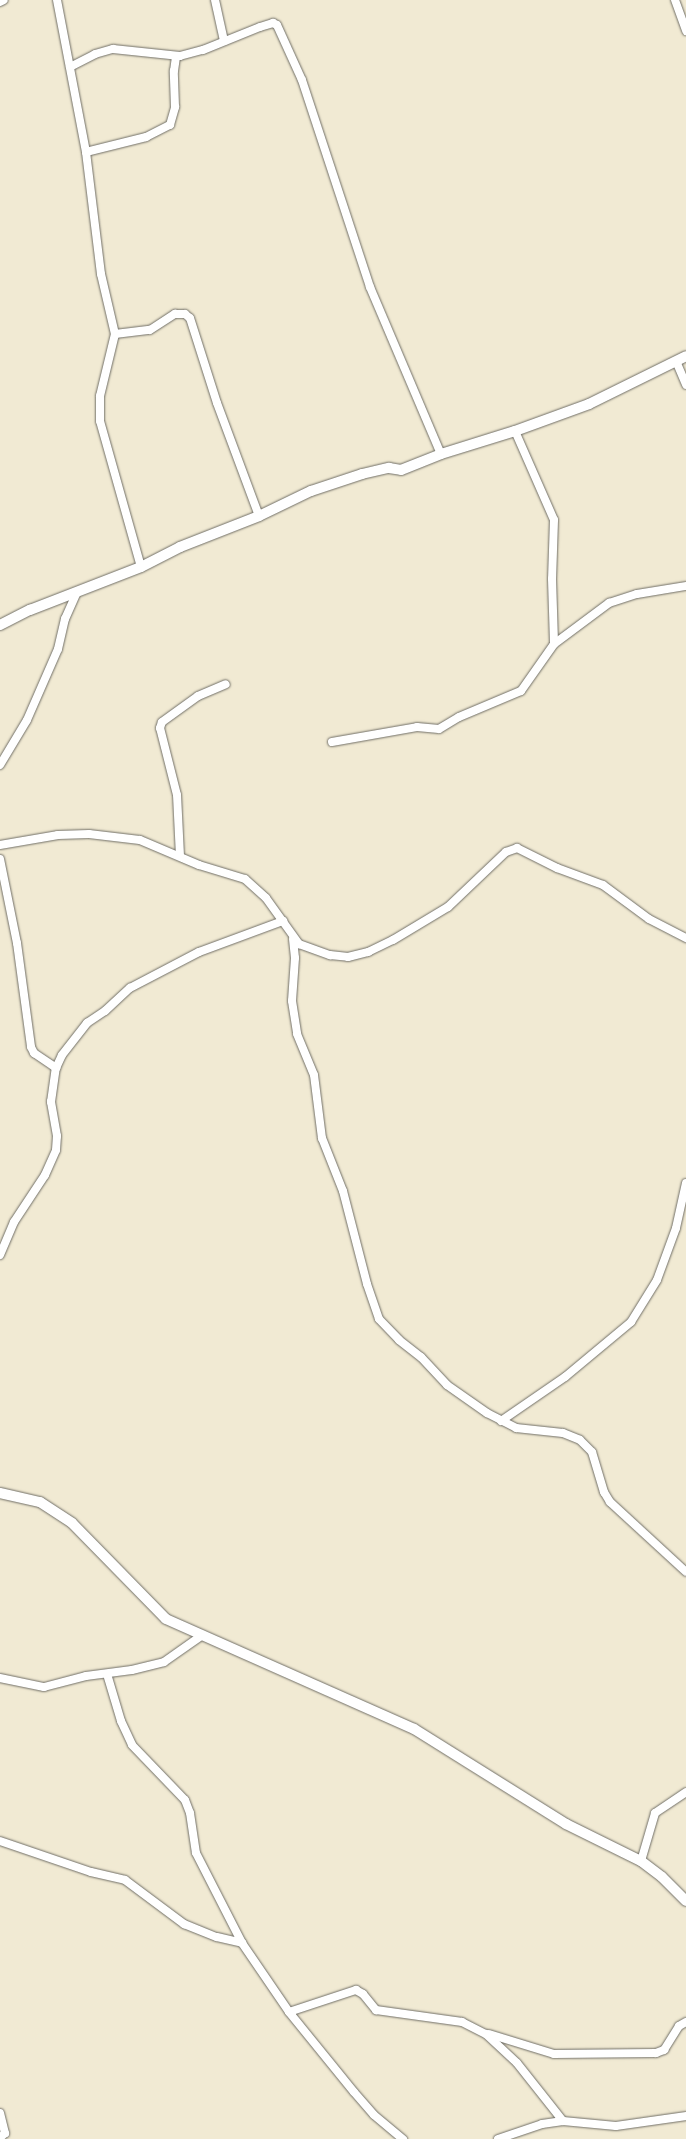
<!DOCTYPE html>
<html>
<head>
<meta charset="utf-8">
<style>
  body { margin:0 }
  #map { position:relative; width:686px; height:2139px; overflow:hidden; background:#f1ead3; font-family:"Shantell Sans",sans-serif }
  div>[style] { position:absolute }
  [style*='--x'] { left:calc(var(--x)*1px); top:calc(var(--y)*1px); width:calc(var(--w)*1px); rotate:calc(var(--a)*1deg) }
  .roads { filter:drop-shadow(0 0 1px #706e66) drop-shadow(0 0 1px #706e66) }
  .minor>* { height:8px; margin:-4px; padding:0 4px; transform-origin:4px; border-radius:4px; background:#fff }
  .tertiary>* { height:10px; margin:-5px; padding:0 5px; transform-origin:5px; border-radius:5px; background:#fff }
  span { translate:-50% -50%; white-space:nowrap; text-align:center; line-height:1.15; -webkit-text-stroke:4px #f7f3e8; paint-order:stroke }
</style>
</head>
<body>
<div id="map">
  <div class="roads">
    <div class="minor">
      <i style="--x:57;--y:0;--w:155;--a:79.2"></i>
      <i style="--x:86;--y:152;--w:123;--a:83"></i>
      <i style="--x:101;--y:274;--w:62;--a:76.9"></i>
      <i style="--x:115;--y:334;--w:64;--a:103.6"></i>
      <i style="--x:100;--y:396;--w:25;--a:90"></i>
      <i style="--x:100;--y:421;--w:152;--a:74.3"></i>
      <i style="--x:215;--y:0;--w:42;--a:77.6"></i>
      <i style="--x:675;--y:0;--w:33;--a:70"></i>
      <i style="--x:0;--y:2;--w:4;--a:-27"></i>
      <i style="--x:70;--y:67;--w:28;--a:-27"></i>
      <i style="--x:95;--y:54;--w:19;--a:-16"></i>
      <i style="--x:113;--y:49;--w:67;--a:6"></i>
      <i style="--x:86;--y:152;--w:62;--a:-14"></i>
      <i style="--x:146;--y:137;--w:27;--a:-27"></i>
      <i style="--x:170;--y:125;--w:19;--a:-74"></i>
      <i style="--x:175;--y:107;--w:36;--a:-92"></i>
      <i style="--x:174;--y:71;--w:14;--a:-82"></i>
      <i style="--x:176;--y:57;--w:28;--a:-15"></i>
      <i style="--x:203;--y:50;--w:61;--a:-22"></i>
      <i style="--x:260;--y:27;--w:14;--a:-17"></i>
      <i style="--x:273;--y:23;--w:4;--a:27"></i>
      <i style="--x:277;--y:25;--w:60;--a:65.6"></i>
      <i style="--x:302;--y:80;--w:218;--a:71.8"></i>
      <i style="--x:370;--y:287;--w:181;--a:67"></i>
      <i style="--x:115;--y:334;--w:35;--a:-7"></i>
      <i style="--x:150;--y:330;--w:30;--a:-33"></i>
      <i style="--x:175;--y:314;--w:10;--a:0"></i>
      <i style="--x:185;--y:314;--w:6;--a:39"></i>
      <i style="--x:190;--y:318;--w:89;--a:72.4"></i>
      <i style="--x:217;--y:403;--w:121;--a:69.6"></i>
      <i style="--x:676;--y:361;--w:26;--a:67"></i>
      <i style="--x:515;--y:431;--w:97;--a:66.3"></i>
      <i style="--x:554;--y:520;--w:59;--a:91.9"></i>
      <i style="--x:552;--y:579;--w:65;--a:88.2"></i>
      <i style="--x:332;--y:742;--w:86;--a:-10"></i>
      <i style="--x:417;--y:727;--w:22;--a:5"></i>
      <i style="--x:439;--y:729;--w:23;--a:-31"></i>
      <i style="--x:459;--y:717;--w:67;--a:-22.8"></i>
      <i style="--x:521;--y:691;--w:57;--a:-54.9"></i>
      <i style="--x:554;--y:644;--w:69;--a:-36.7"></i>
      <i style="--x:609;--y:603;--w:29;--a:-18"></i>
      <i style="--x:637;--y:594;--w:50;--a:-9.3"></i>
      <i style="--x:0;--y:765;--w:52;--a:-59"></i>
      <i style="--x:27;--y:720;--w:77;--a:-66.4"></i>
      <i style="--x:58;--y:649;--w:31;--a:-77"></i>
      <i style="--x:65;--y:619;--w:30;--a:-66"></i>
      <i style="--x:0;--y:845;--w:59;--a:-9.8"></i>
      <i style="--x:58;--y:835;--w:31;--a:-2"></i>
      <i style="--x:89;--y:834;--w:51;--a:6.7"></i>
      <i style="--x:140;--y:840;--w:64;--a:23"></i>
      <i style="--x:199;--y:865;--w:48;--a:16.9"></i>
      <i style="--x:245;--y:879;--w:28;--a:42"></i>
      <i style="--x:266;--y:898;--w:57;--a:54.3"></i>
      <i style="--x:299;--y:944;--w:33;--a:20"></i>
      <i style="--x:330;--y:955;--w:18;--a:6"></i>
      <i style="--x:348;--y:957;--w:21;--a:-14"></i>
      <i style="--x:368;--y:952;--w:28;--a:-26"></i>
      <i style="--x:393;--y:940;--w:64;--a:-31"></i>
      <i style="--x:448;--y:907;--w:80;--a:-43.5"></i>
      <i style="--x:506;--y:852;--w:12;--a:-20"></i>
      <i style="--x:517;--y:848;--w:45;--a:26.6"></i>
      <i style="--x:557;--y:868;--w:49;--a:20.3"></i>
      <i style="--x:603;--y:885;--w:57;--a:36.5"></i>
      <i style="--x:649;--y:919;--w:42;--a:27.2"></i>
      <i style="--x:180;--y:856;--w:61;--a:-92.8"></i>
      <i style="--x:177;--y:795;--w:69;--a:-104.2"></i>
      <i style="--x:160;--y:728;--w:6;--a:-72"></i>
      <i style="--x:162;--y:722;--w:44;--a:-35.8"></i>
      <i style="--x:198;--y:696;--w:30;--a:-23"></i>
      <i style="--x:0;--y:859;--w:86;--a:78.6"></i>
      <i style="--x:17;--y:943;--w:105;--a:82.3"></i>
      <i style="--x:31;--y:1047;--w:7;--a:63"></i>
      <i style="--x:34;--y:1053;--w:27;--a:34"></i>
      <i style="--x:293;--y:939;--w:19;--a:84"></i>
      <i style="--x:295;--y:958;--w:43;--a:94"></i>
      <i style="--x:292;--y:1001;--w:33;--a:81"></i>
      <i style="--x:297;--y:1034;--w:44;--a:67.5"></i>
      <i style="--x:314;--y:1075;--w:64;--a:82.8"></i>
      <i style="--x:322;--y:1138;--w:57;--a:68.4"></i>
      <i style="--x:343;--y:1191;--w:96;--a:75.5"></i>
      <i style="--x:367;--y:1284;--w:37;--a:71"></i>
      <i style="--x:379;--y:1319;--w:29;--a:46"></i>
      <i style="--x:399;--y:1340;--w:28;--a:38"></i>
      <i style="--x:421;--y:1357;--w:38;--a:47"></i>
      <i style="--x:447;--y:1385;--w:49;--a:35"></i>
      <i style="--x:487;--y:1413;--w:33;--a:27"></i>
      <i style="--x:516;--y:1428;--w:47;--a:6.1"></i>
      <i style="--x:563;--y:1433;--w:18;--a:22"></i>
      <i style="--x:580;--y:1440;--w:17;--a:45"></i>
      <i style="--x:592;--y:1452;--w:42;--a:73.3"></i>
      <i style="--x:604;--y:1492;--w:12;--a:59"></i>
      <i style="--x:610;--y:1502;--w:103;--a:42.6"></i>
      <i style="--x:0;--y:1255;--w:36;--a:-67"></i>
      <i style="--x:14;--y:1222;--w:56;--a:-56.6"></i>
      <i style="--x:45;--y:1175;--w:27;--a:-66"></i>
      <i style="--x:56;--y:1150;--w:14;--a:-86"></i>
      <i style="--x:57;--y:1136;--w:35;--a:-100"></i>
      <i style="--x:51;--y:1102;--w:34;--a:-82"></i>
      <i style="--x:56;--y:1068;--w:14;--a:-65"></i>
      <i style="--x:62;--y:1055;--w:41;--a:-52"></i>
      <i style="--x:87;--y:1023;--w:22;--a:-34"></i>
      <i style="--x:105;--y:1011;--w:34;--a:-43"></i>
      <i style="--x:130;--y:988;--w:78;--a:-27.6"></i>
      <i style="--x:199;--y:952;--w:90;--a:-20.3"></i>
      <i style="--x:501;--y:1421;--w:78;--a:-34.5"></i>
      <i style="--x:565;--y:1377;--w:86;--a:-39.8"></i>
      <i style="--x:631;--y:1322;--w:49;--a:-58.2"></i>
      <i style="--x:657;--y:1280;--w:55;--a:-69.9"></i>
      <i style="--x:676;--y:1228;--w:46;--a:-77.5"></i>
      <i style="--x:107;--y:1674;--w:49;--a:73.4"></i>
      <i style="--x:121;--y:1721;--w:26;--a:65"></i>
      <i style="--x:132;--y:1745;--w:76;--a:46.1"></i>
      <i style="--x:185;--y:1800;--w:14;--a:69"></i>
      <i style="--x:190;--y:1813;--w:40;--a:81.5"></i>
      <i style="--x:196;--y:1853;--w:101;--a:62.9"></i>
      <i style="--x:242;--y:1943;--w:83;--a:55.7"></i>
      <i style="--x:289;--y:2012;--w:103;--a:50.9"></i>
      <i style="--x:354;--y:2092;--w:30;--a:49"></i>
      <i style="--x:374;--y:2115;--w:38;--a:40"></i>
      <i style="--x:0;--y:1678;--w:45;--a:11.6"></i>
      <i style="--x:44;--y:1687;--w:43;--a:-14.7"></i>
      <i style="--x:86;--y:1676;--w:46;--a:-7.4"></i>
      <i style="--x:132;--y:1670;--w:33;--a:-14"></i>
      <i style="--x:164;--y:1662;--w:45;--a:-35.1"></i>
      <i style="--x:0;--y:1841;--w:96;--a:18.8"></i>
      <i style="--x:91;--y:1872;--w:35;--a:13"></i>
      <i style="--x:125;--y:1880;--w:74;--a:36.7"></i>
      <i style="--x:184;--y:1924;--w:35;--a:22"></i>
      <i style="--x:217;--y:1937;--w:26;--a:13"></i>
      <i style="--x:641;--y:1861;--w:50;--a:-73.7"></i>
      <i style="--x:655;--y:1813;--w:37;--a:-34"></i>
      <i style="--x:289;--y:2012;--w:71;--a:-18.2"></i>
      <i style="--x:356;--y:1990;--w:8;--a:30"></i>
      <i style="--x:363;--y:1994;--w:21;--a:51"></i>
      <i style="--x:376;--y:2010;--w:87;--a:7.9"></i>
      <i style="--x:462;--y:2022;--w:27;--a:27"></i>
      <i style="--x:486;--y:2034;--w:42;--a:43.1"></i>
      <i style="--x:517;--y:2063;--w:74;--a:51.6"></i>
      <i style="--x:489;--y:2034;--w:68;--a:17.1"></i>
      <i style="--x:554;--y:2054;--w:102;--a:-0.6"></i>
      <i style="--x:656;--y:2053;--w:9;--a:-21"></i>
      <i style="--x:664;--y:2050;--w:28;--a:-58"></i>
      <i style="--x:679;--y:2026;--w:8;--a:-30"></i>
      <i style="--x:0;--y:2113;--w:21;--a:76"></i>
      <i style="--x:5;--y:2133;--w:7;--a:135"></i>
      <i style="--x:498;--y:2139;--w:46;--a:-18.8"></i>
      <i style="--x:542;--y:2124;--w:21;--a:-8"></i>
      <i style="--x:563;--y:2121;--w:53;--a:5.4"></i>
      <i style="--x:616;--y:2126;--w:71;--a:-8.1"></i>
    </div>
    <div class="tertiary">
      <i style="--x:0;--y:625;--w:34;--a:-27"></i>
      <i style="--x:30;--y:610;--w:119;--a:-21.2"></i>
      <i style="--x:141;--y:567;--w:44;--a:-27.1"></i>
      <i style="--x:180;--y:547;--w:85;--a:-21.4"></i>
      <i style="--x:259;--y:516;--w:58;--a:-25.7"></i>
      <i style="--x:311;--y:491;--w:54;--a:-18.4"></i>
      <i style="--x:362;--y:474;--w:28;--a:-13"></i>
      <i style="--x:389;--y:468;--w:12;--a:9"></i>
      <i style="--x:401;--y:470;--w:43;--a:-21.8"></i>
      <i style="--x:441;--y:454;--w:77;--a:-17.3"></i>
      <i style="--x:515;--y:431;--w:79;--a:-20"></i>
      <i style="--x:589;--y:404;--w:108;--a:-26.3"></i>
      <i style="--x:0;--y:1493;--w:41;--a:12.7"></i>
      <i style="--x:40;--y:1502;--w:38;--a:33"></i>
      <i style="--x:72;--y:1523;--w:134;--a:45.6"></i>
      <i style="--x:166;--y:1619;--w:271;--a:23.9"></i>
      <i style="--x:414;--y:1729;--w:179;--a:32"></i>
      <i style="--x:566;--y:1824;--w:84;--a:26.3"></i>
      <i style="--x:641;--y:1861;--w:26;--a:37"></i>
      <i style="--x:662;--y:1877;--w:34;--a:45"></i>
    </div>
  </div>
</div>
</body>
</html>
